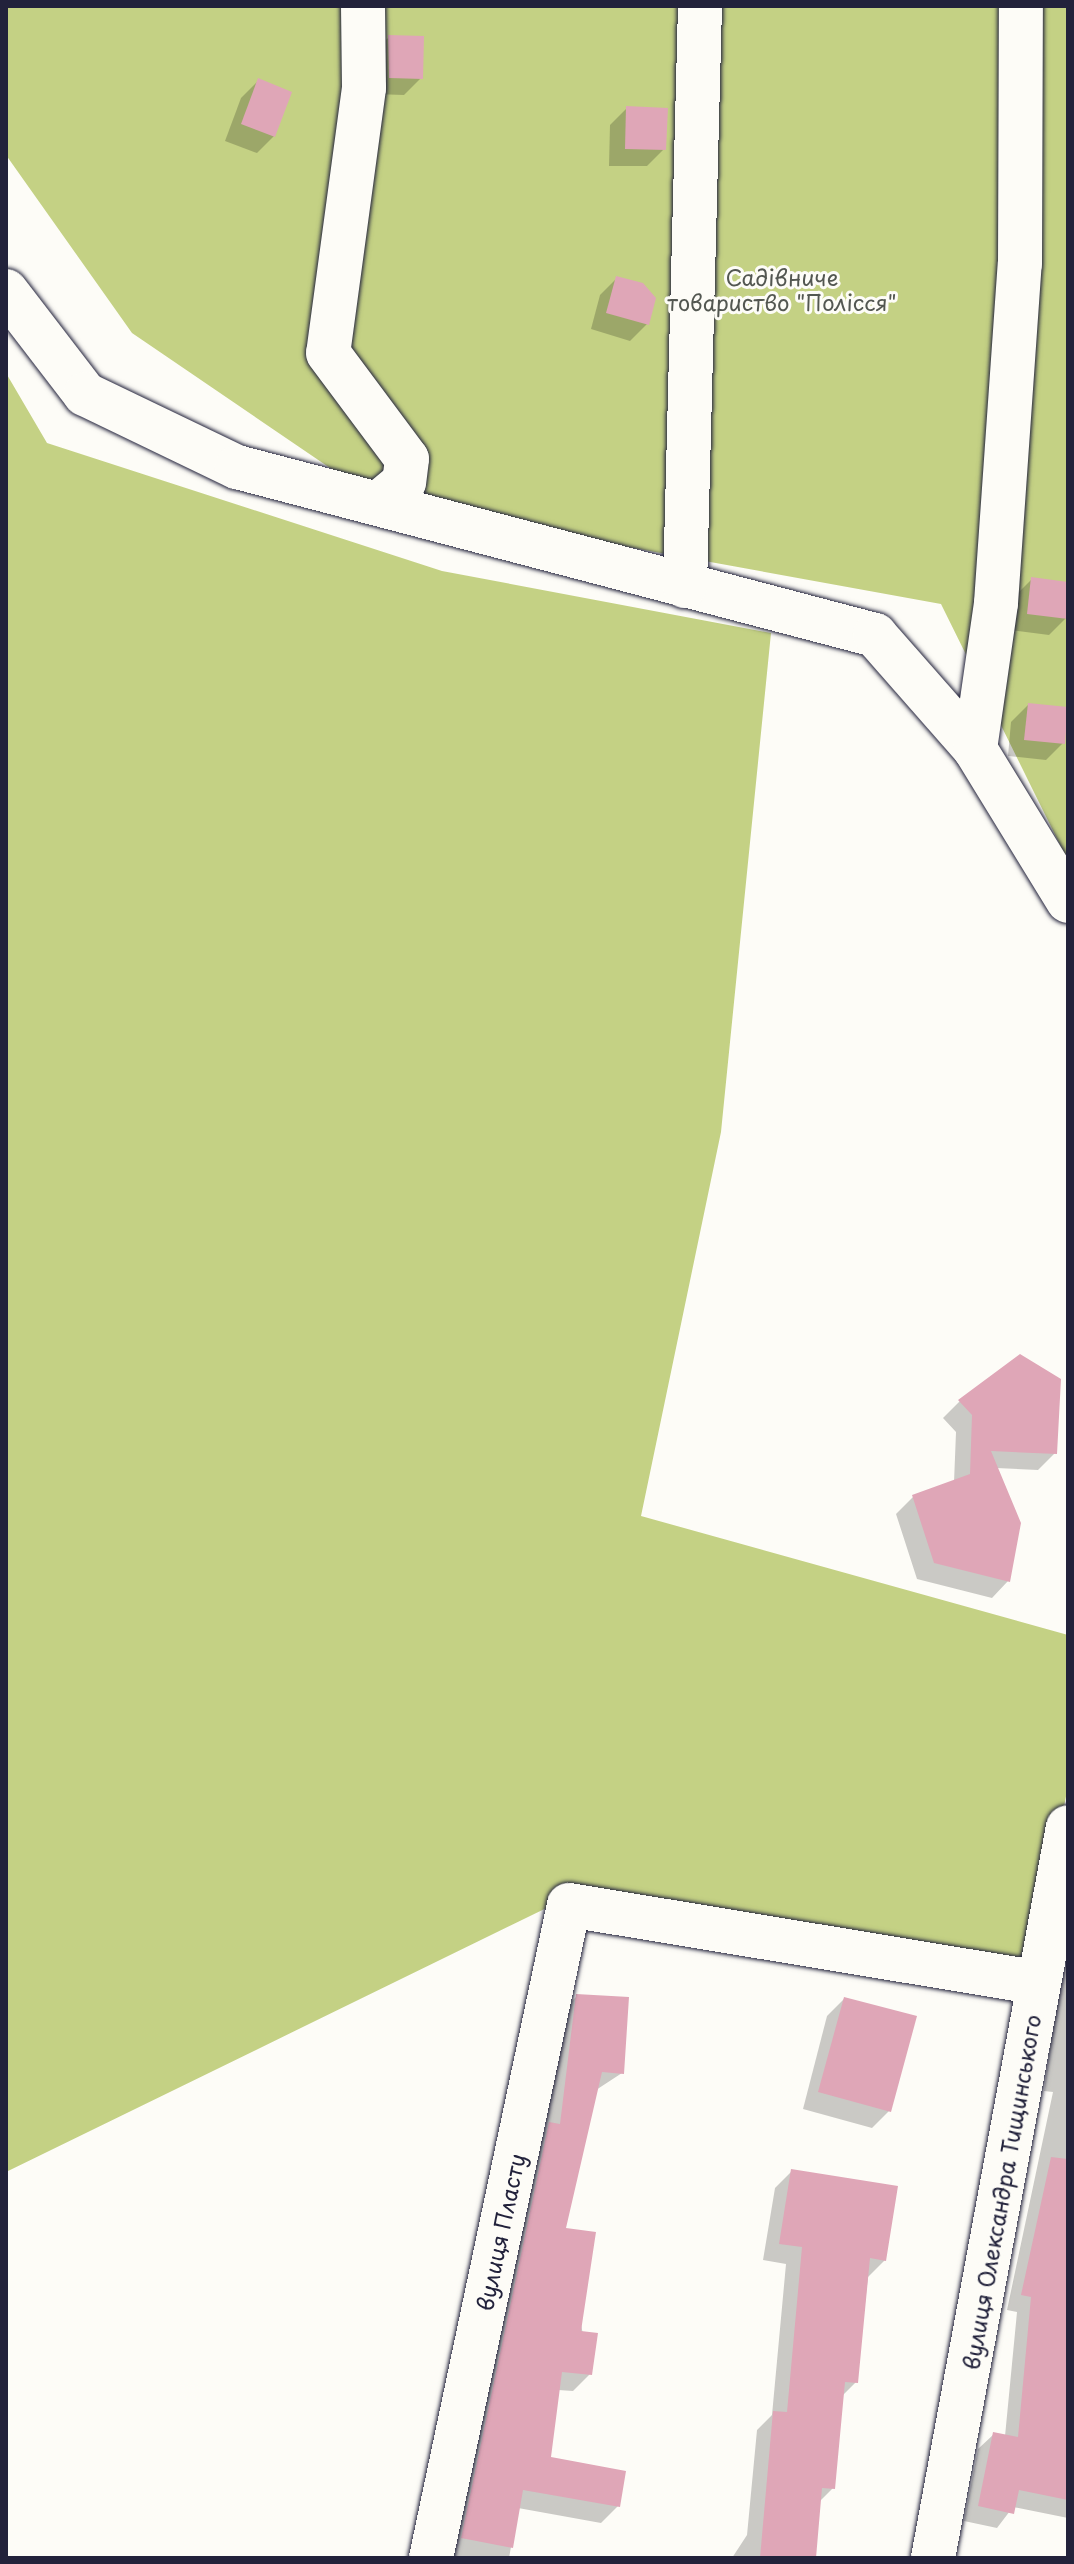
<!DOCTYPE html>
<html>
<head>
<meta charset="utf-8">
<style>
  body { margin:0 }
  #map { position:relative; width:1074px; height:2564px; overflow:hidden; background:#fdfcf7; font-family:"Playpen Sans",sans-serif }
  div>[style] { position:absolute }
  [style*='--x'] { left:calc(var(--x)*1px); top:calc(var(--y)*1px); width:calc(var(--w)*1px); rotate:calc(var(--a)*1deg) }
  .green>* { inset:0; background:#c4d184 }
  .shadow>* { inset:0; background:#0003 }
  .building>* { inset:0; background:#dfa6b7 }
  .roads { filter:drop-shadow(0 0 2px #22223b) drop-shadow(0 0 2px #22223b) }
  .minor>* { height:44px; margin:-22px; padding:0 22px; transform-origin:22px; border-radius:22px; background:#fdfcf7 }
  span { translate:-50% -50%; white-space:nowrap; text-align:center; line-height:1.15; -webkit-text-stroke:6px #fdfcf7; paint-order:stroke }
  .park-label { font-size:22px; color:#535751 }
  .street-label { font-size:22px; color:#22223b }
  .frame { position:absolute; inset:0; border:8px solid #22223b; pointer-events:none }
</style>
</head>
<body>
<div id="map">
  <div class="green">
    <i style="clip-path:polygon(6px 6px,1068px 6px,1068px 861px,941px 604px,380px 502px,132px 333px,6px 155px)"></i>
    <i style="clip-path:polygon(6px 373px,47px 443px,442px 571px,771px 633px,721px 1132px,641px 1516px,1068px 1635px,1068px 1786px,1031px 1977px,565px 1899px,6px 2172px)"></i>
  </div>
  <div class="shadow">
    <i style="clip-path:polygon(389px 37px,421px 78px,404px 95px,373px 94px,372px 54px)"></i>
    <i style="clip-path:polygon(258px 81px,274px 136px,257px 153px,225px 141px,241px 98px)"></i>
    <i style="clip-path:polygon(627px 108px,664px 149px,647px 166px,609px 166px,610px 125px)"></i>
    <i style="clip-path:polygon(617px 278px,647px 324px,630px 341px,591px 329px,600px 295px)"></i>
    <i style="clip-path:polygon(1031px 580px,1068px 584px,1066px 618px,1049px 635px,1011px 630px,1014px 597px)"></i>
    <i style="clip-path:polygon(1028px 705px,1063px 743px,1046px 760px,1008px 756px,1011px 722px)"></i>
    <i style="clip-path:polygon(960px 1401px,1055px 1453px,1038px 1470px,996px 1468px,1008px 1581px,992px 1598px,917px 1579px,896px 1514px,913px 1497px,954px 1482px,956px 1432px,943px 1418px)"></i>
    <i style="clip-path:polygon(1068px 1923px,1068px 2518px,1013px 2507px,997px 2528px,964px 2521px,978px 2449px,994px 2434px,1005px 2436px,1017px 2312px,1007px 2310px,1053px 2092px,1044px 2091px)"></i>
    <i style="clip-path:polygon(577px 1996px,622px 2073px,596px 2090px,564px 2229px,590px 2374px,573px 2391px,558px 2390px,548px 2459px,618px 2506px,601px 2523px,518px 2508px,509px 2558px,444px 2558px,532px 2141px,545px 2128px,560px 2013px)"></i>
    <i style="clip-path:polygon(844px 1999px,889px 2111px,872px 2128px,803px 2109px,827px 2016px)"></i>
    <i style="clip-path:polygon(792px 2171px,885px 2260px,868px 2277px,856px 2382px,841px 2397px,833px 2488px,819px 2502px,814px 2558px,732px 2558px,747px 2535px,757px 2430px,772px 2415px,786px 2264px,763px 2260px,775px 2188px)"></i>
  </div>
  <div class="building">
    <i style="clip-path:polygon(388px 35px,424px 36px,423px 79px,389px 78px)"></i>
    <i style="clip-path:polygon(258px 78px,292px 92px,275px 137px,241px 124px)"></i>
    <i style="clip-path:polygon(626px 106px,668px 108px,666px 150px,625px 149px)"></i>
    <i style="clip-path:polygon(616px 276px,643px 283px,656px 298px,649px 325px,606px 313px)"></i>
    <i style="clip-path:polygon(1031px 577px,1068px 582px,1068px 619px,1027px 614px)"></i>
    <i style="clip-path:polygon(1028px 703px,1068px 707px,1065px 744px,1024px 740px)"></i>
    <i style="clip-path:polygon(1020px 1354px,1061px 1379px,1057px 1454px,991px 1451px,1021px 1523px,1010px 1582px,934px 1563px,912px 1495px,970px 1474px,972px 1415px,958px 1400px)"></i>
    <i style="clip-path:polygon(576px 1994px,629px 1997px,624px 2074px,602px 2072px,566px 2228px,596px 2232px,581px 2331px,598px 2333px,592px 2375px,562px 2372px,551px 2457px,626px 2471px,620px 2507px,523px 2490px,513px 2548px,461px 2538px,549px 2122px,560px 2124px)"></i>
    <i style="clip-path:polygon(844px 1997px,917px 2016px,891px 2112px,818px 2092px)"></i>
    <i style="clip-path:polygon(1051px 2157px,1068px 2159px,1068px 2500px,1019px 2490px,1014px 2514px,978px 2506px,993px 2432px,1018px 2437px,1031px 2297px,1021px 2295px)"></i>
    <i style="clip-path:polygon(791px 2169px,898px 2186px,886px 2261px,870px 2258px,858px 2383px,845px 2382px,835px 2489px,822px 2488px,816px 2558px,760px 2558px,773px 2411px,787px 2412px,802px 2247px,779px 2244px)"></i>
  </div>
  <div class="roads">
    <div class="minor">
      <i style="--x:363;--y:6;--w:82;--a:89.3"></i>
      <i style="--x:364;--y:88;--w:267;--a:97.7"></i>
      <i style="--x:328;--y:353;--w:132;--a:53.3"></i>
      <i style="--x:407;--y:459;--w:23;--a:97"></i>
      <i style="--x:404;--y:482;--w:31;--a:140"></i>
      <i style="--x:6;--y:291;--w:130;--a:52.5"></i>
      <i style="--x:85;--y:394;--w:169;--a:25.7"></i>
      <i style="--x:237;--y:467;--w:660;--a:14.75"></i>
      <i style="--x:875;--y:635;--w:152;--a:48.7"></i>
      <i style="--x:975;--y:749;--w:178;--a:58.5"></i>
      <i style="--x:685;--y:586;--w:580;--a:-88.52"></i>
      <i style="--x:975;--y:749;--w:148;--a:-81.8"></i>
      <i style="--x:996;--y:603;--w:340;--a:-86"></i>
      <i style="--x:1020;--y:264;--w:258;--a:-89.8"></i>
      <i style="--x:431;--y:2558;--w:667;--a:-78.07"></i>
      <i style="--x:569;--y:1905;--w:476;--a:9.4"></i>
      <i style="--x:933;--y:2558;--w:743;--a:-79.54"></i>
    </div>
  </div>
  <div class="park-label">
    <span style="left:782px;top:289px">Садівниче<br>товариство "Полісся"</span>
  </div>
  <div class="street-label">
    <span style="left:1001px;top:2192px;rotate:-80deg">вулиця Олександра Тищинського</span>
    <span style="left:500px;top:2232px;rotate:-78deg">вулиця Пласту</span>
  </div>
  <div class="frame"></div>
</div>
</body>
</html>
